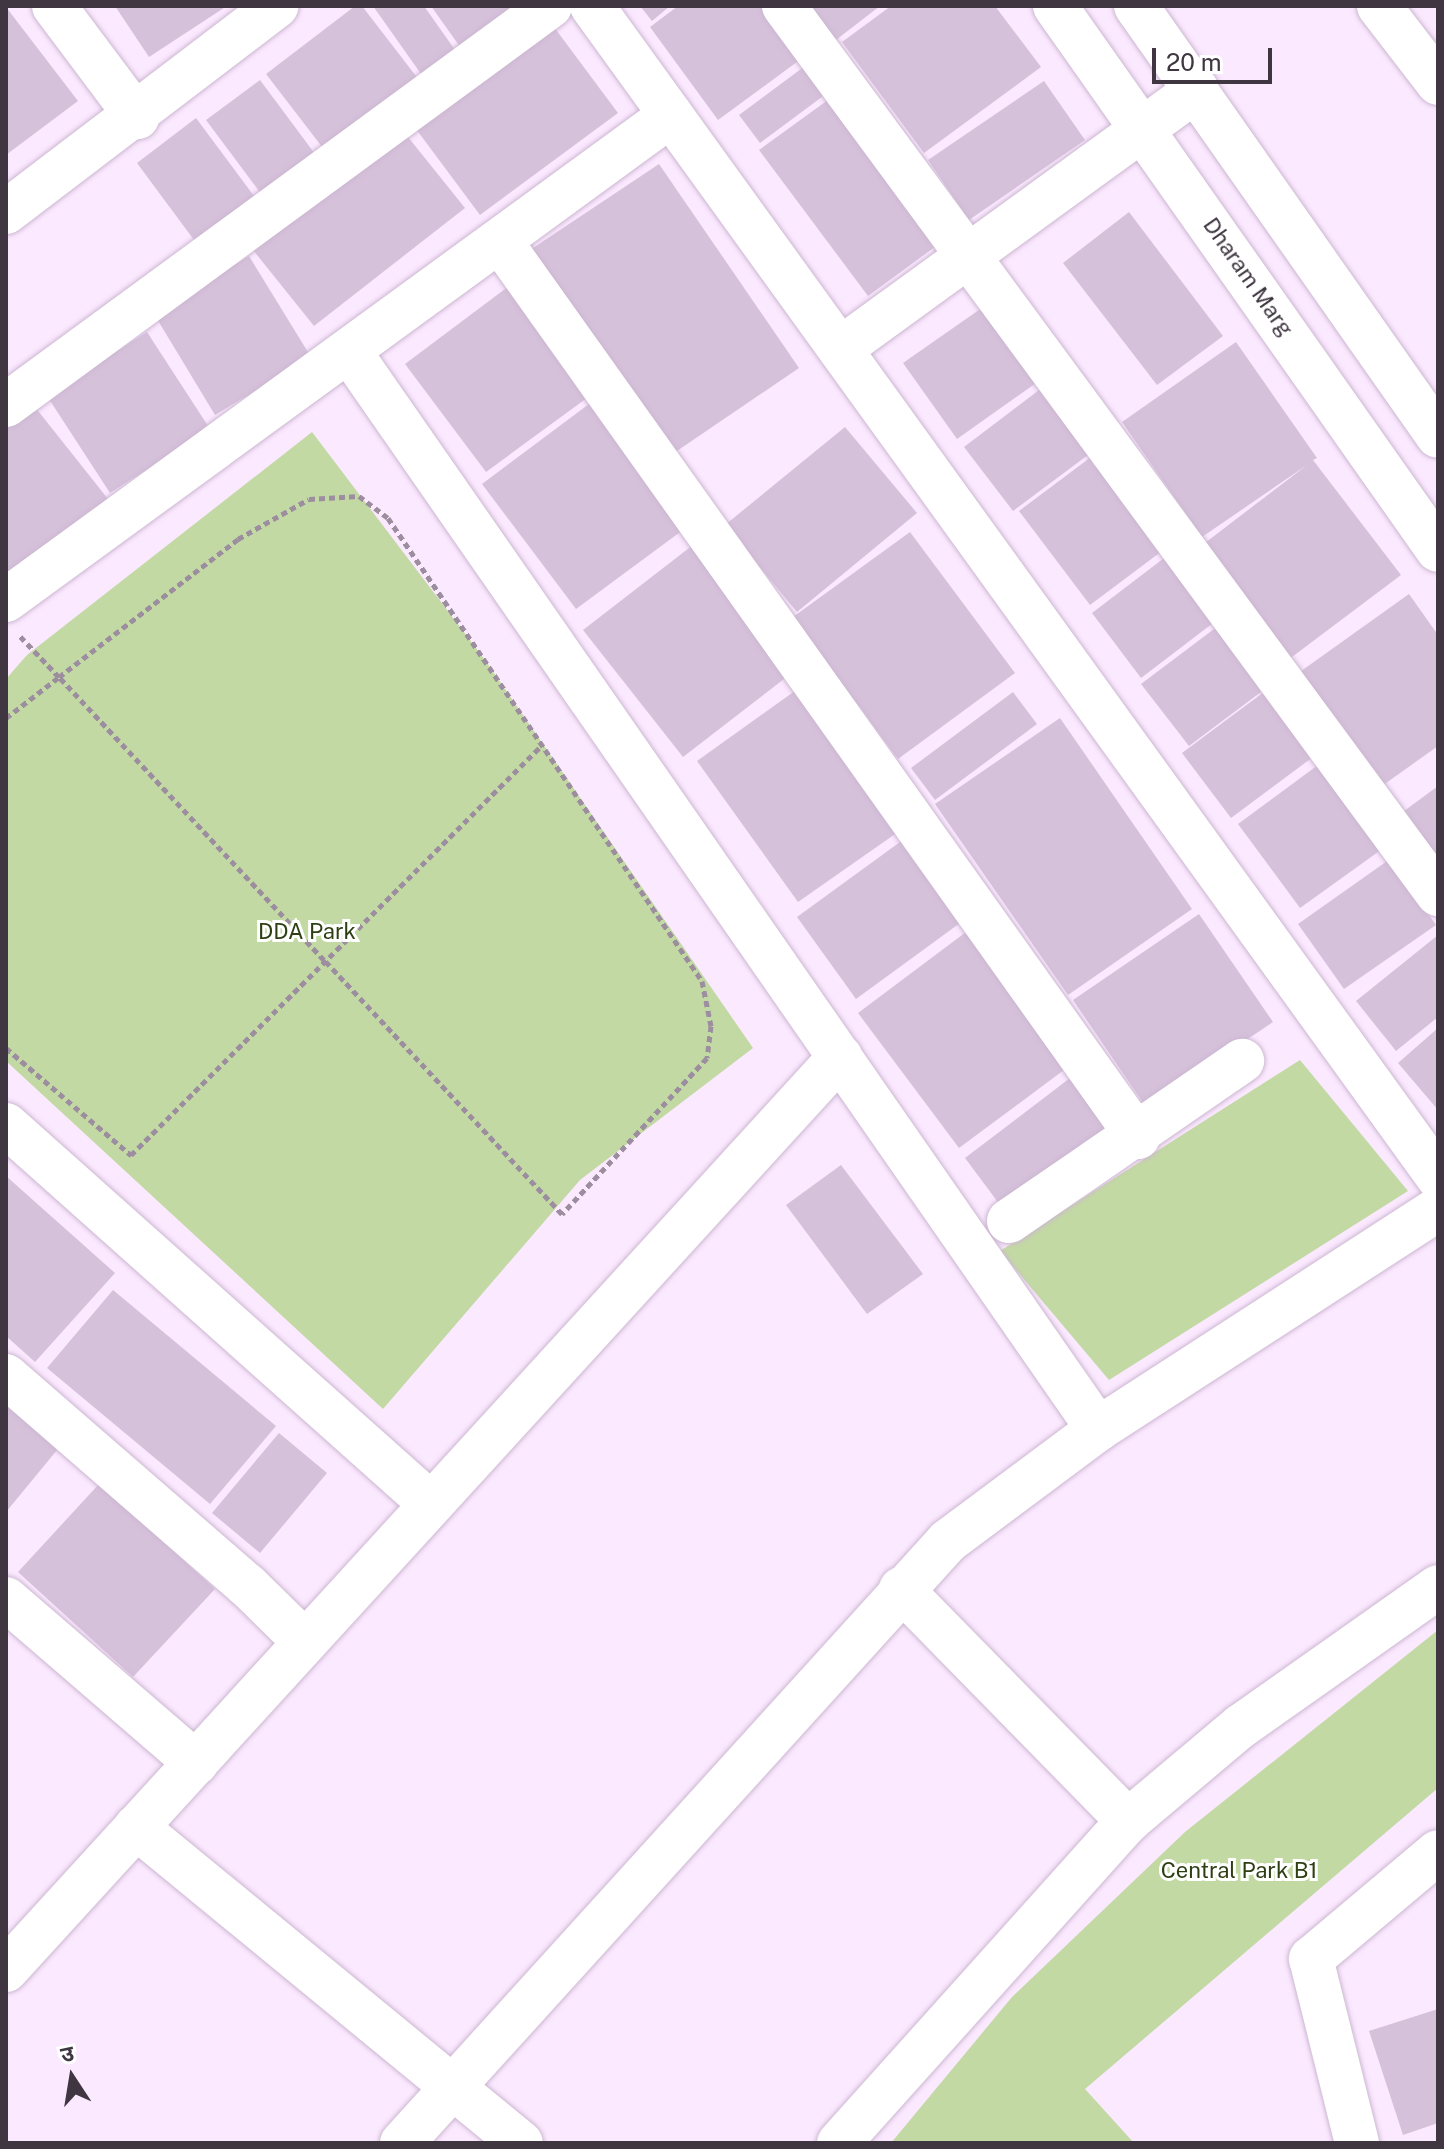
<!DOCTYPE html>
<html>
<head>
<meta charset="utf-8">
<style>
  body { margin:0 }
  #map { position:relative; width:1444px; height:2149px; overflow:hidden; background:#fbe9ff; font-family:"Public Sans","Noto Sans Devanagari",sans-serif }
  div>[style] { position:absolute }
  [style*='--x'] { left:calc(var(--x)*1px); top:calc(var(--y)*1px); width:calc(var(--w)*1px); rotate:calc(var(--a)*1deg) }
  .green>* { inset:0; background:#c3d9a4 }
  .building>* { inset:0; background:#d6c1db }
  .path>* { height:5px; margin-top:-2.5px; transform-origin:0; background:repeating-linear-gradient(90deg,#9c8e9f 0 6px,transparent 0 10px) }
  .roads { filter:drop-shadow(0 0 2px #ccb7d1) drop-shadow(0 0 2px #ccb7d1) }
  .minor>* { height:44px; margin:-22px; padding:0 22px; transform-origin:22px; border-radius:22px; background:#fff }
  span { translate:-50% -50%; white-space:nowrap; text-align:center; line-height:1.15; -webkit-text-stroke:6px #fff; paint-order:stroke }
  .street-label { font-size:22px; color:#3f3641 }
  .park-label { font-size:22px; color:#2f3f14 }
  .frame { position:absolute; inset:0; border:8px solid #3f3641; pointer-events:none }
  .north { position:absolute; left:32px; top:2037px; width:80px; height:80px; -webkit-text-stroke:6px #fff; paint-order:stroke; rotate:348deg; font-size:22px; font-weight:700; line-height:32px; text-align:center; color:#3f3641 }
  .north::after { content:''; display:block; margin:auto; width:28px; height:36px; background:#3f3641; clip-path:polygon(50% 0,100% 100%,50% 72%,0 100%) }
  .scale { position:absolute; left:1152px; top:48px; width:120px; height:36px; box-sizing:border-box; border:4px solid #3f3641; border-top:0; padding-left:10px; font-size:24px; line-height:28px; white-space:nowrap; color:#3f3641; -webkit-text-stroke:6px #fff; paint-order:stroke }
</style>
</head>
<body>
<div id="map">
  <div class="green">
    <i style="clip-path:polygon(312px 432px,485px 660px,753px 1048px,580px 1180px,383px 1409px,6px 1061px,6px 679px,27px 655px)"></i>
    <i style="clip-path:polygon(1300px 1060px,1408px 1191px,1109px 1380px,1000px 1251px)"></i>
    <i style="clip-path:polygon(1438px 1630px,1438px 1788px,1085px 2089px,1134px 2143px,891px 2143px,1012px 1997px,1185px 1832px)"></i>
  </div>
  <div class="building">
    <i style="clip-path:polygon(115px 6px,227px 6px,149px 57px)"></i>
    <i style="clip-path:polygon(355px 6px,362px 6px,419px 80px,326px 152px,266px 74px)"></i>
    <i style="clip-path:polygon(373px 6px,424px 6px,460px 57px,426px 81px)"></i>
    <i style="clip-path:polygon(431px 6px,524px 6px,463px 51px)"></i>
    <i style="clip-path:polygon(640px 6px,670px 6px,652px 21px)"></i>
    <i style="clip-path:polygon(678px 6px,762px 6px,801px 59px,718px 120px,650px 27px)"></i>
    <i style="clip-path:polygon(803px 6px,880px 6px,832px 43px)"></i>
    <i style="clip-path:polygon(891px 6px,995px 6px,1041px 67px,924px 153px,842px 42px)"></i>
    <i style="clip-path:polygon(6px 7px,78px 101px,6px 155px)"></i>
    <i style="clip-path:polygon(554px 27px,618px 113px,480px 215px,416px 129px)"></i>
    <i style="clip-path:polygon(813px 60px,834px 88px,760px 143px,739px 115px)"></i>
    <i style="clip-path:polygon(260px 80px,315px 154px,262px 195px,206px 120px)"></i>
    <i style="clip-path:polygon(1044px 81px,1085px 140px,969px 220px,928px 160px)"></i>
    <i style="clip-path:polygon(839px 92px,947px 238px,868px 296px,759px 150px)"></i>
    <i style="clip-path:polygon(196px 118px,254px 196px,194px 240px,137px 163px)"></i>
    <i style="clip-path:polygon(404px 132px,465px 208px,314px 326px,253px 250px)"></i>
    <i style="clip-path:polygon(659px 164px,799px 368px,671px 455px,530px 250px)"></i>
    <i style="clip-path:polygon(1129px 212px,1223px 336px,1157px 385px,1063px 263px)"></i>
    <i style="clip-path:polygon(249px 256px,311px 357px,215px 415px,154px 314px)"></i>
    <i style="clip-path:polygon(509px 286px,591px 395px,486px 472px,405px 364px)"></i>
    <i style="clip-path:polygon(986px 305px,1039px 381px,957px 439px,903px 363px)"></i>
    <i style="clip-path:polygon(147px 332px,210px 429px,110px 493px,47px 396px)"></i>
    <i style="clip-path:polygon(1236px 342px,1317px 458px,1313px 460px,1401px 575px,1284px 663px,1197px 549px,1307px 465px,1202px 537px,1122px 422px)"></i>
    <i style="clip-path:polygon(1047px 384px,1096px 449px,1013px 511px,964px 447px)"></i>
    <i style="clip-path:polygon(593px 401px,687px 527px,576px 609px,482px 484px)"></i>
    <i style="clip-path:polygon(35px 407px,108px 499px,6px 579px,6px 430px)"></i>
    <i style="clip-path:polygon(845px 427px,917px 513px,797px 612px,725px 525px)"></i>
    <i style="clip-path:polygon(1103px 448px,1174px 542px,1090px 605px,1019px 511px)"></i>
    <i style="clip-path:polygon(910px 532px,1015px 673px,898px 759px,793px 617px)"></i>
    <i style="clip-path:polygon(702px 538px,802px 665px,683px 757px,583px 630px)"></i>
    <i style="clip-path:polygon(1172px 552px,1221px 617px,1141px 678px,1092px 613px)"></i>
    <i style="clip-path:polygon(1409px 594px,1438px 635px,1438px 746px,1372px 793px,1290px 679px)"></i>
    <i style="clip-path:polygon(1226px 620px,1273px 683px,1189px 746px,1141px 684px)"></i>
    <i style="clip-path:polygon(806px 683px,908px 825px,798px 902px,697px 761px)"></i>
    <i style="clip-path:polygon(1272px 686px,1321px 751px,1231px 818px,1182px 753px)"></i>
    <i style="clip-path:polygon(1013px 692px,1037px 724px,935px 800px,911px 768px)"></i>
    <i style="clip-path:polygon(1060px 718px,1192px 909px,1068px 995px,935px 804px)"></i>
    <i style="clip-path:polygon(1322px 762px,1385px 847px,1300px 908px,1238px 824px)"></i>
    <i style="clip-path:polygon(1438px 786px,1438px 865px,1400px 814px)"></i>
    <i style="clip-path:polygon(911px 834px,971px 915px,856px 999px,797px 917px)"></i>
    <i style="clip-path:polygon(1390px 859px,1436px 925px,1344px 989px,1298px 924px)"></i>
    <i style="clip-path:polygon(1199px 914px,1273px 1022px,1146px 1107px,1073px 1000px)"></i>
    <i style="clip-path:polygon(970px 929px,1072px 1064px,959px 1148px,858px 1013px)"></i>
    <i style="clip-path:polygon(1438px 935px,1438px 1017px,1396px 1051px,1356px 1001px)"></i>
    <i style="clip-path:polygon(1438px 1028px,1438px 1110px,1398px 1063px)"></i>
    <i style="clip-path:polygon(1074px 1075px,1119px 1135px,1009px 1217px,965px 1158px)"></i>
    <i style="clip-path:polygon(841px 1165px,923px 1274px,867px 1314px,786px 1205px)"></i>
    <i style="clip-path:polygon(6px 1176px,115px 1273px,35px 1362px,6px 1336px)"></i>
    <i style="clip-path:polygon(113px 1290px,276px 1426px,210px 1504px,47px 1368px)"></i>
    <i style="clip-path:polygon(6px 1398px,62px 1444px,6px 1512px)"></i>
    <i style="clip-path:polygon(279px 1433px,327px 1473px,260px 1553px,212px 1513px)"></i>
    <i style="clip-path:polygon(99px 1484px,215px 1589px,133px 1677px,18px 1572px)"></i>
    <i style="clip-path:polygon(1438px 2009px,1438px 2123px,1403px 2135px,1369px 2031px)"></i>
  </div>
  <div class="path">
    <i style="--x:6;--y:718;--w:67;--a:-37.7"></i>
    <i style="--x:59;--y:677;--w:226;--a:-37.6"></i>
    <i style="--x:238;--y:539;--w:81;--a:-29.4"></i>
    <i style="--x:309;--y:499;--w:50;--a:-3.4"></i>
    <i style="--x:359;--y:496;--w:36;--a:37"></i>
    <i style="--x:388;--y:518;--w:559;--a:55.86"></i>
    <i style="--x:702;--y:981;--w:46;--a:78.7"></i>
    <i style="--x:711;--y:1026;--w:32;--a:97"></i>
    <i style="--x:707;--y:1058;--w:213;--a:132.9"></i>
    <i style="--x:562;--y:1214;--w:348;--a:-133.1"></i>
    <i style="--x:324;--y:960;--w:388;--a:-133.1"></i>
    <i style="--x:59;--y:677;--w:57;--a:-133.6"></i>
    <i style="--x:6;--y:1048;--w:165;--a:40.6"></i>
    <i style="--x:131;--y:1155;--w:581;--a:-44.93"></i>
  </div>
  <div class="roads">
    <div class="minor">
      <i style="--x:54;--y:6;--w:139;--a:53.2"></i>
      <i style="--x:592;--y:6;--w:1445;--a:54.15"></i>
      <i style="--x:784;--y:6;--w:1103;--a:53.63"></i>
      <i style="--x:1055;--y:6;--w:665;--a:54.85"></i>
      <i style="--x:1136;--y:6;--w:525;--a:54.92"></i>
      <i style="--x:1379;--y:6;--w:97;--a:52.5"></i>
      <i style="--x:6;--y:212;--w:340;--a:-37.3"></i>
      <i style="--x:500;--y:241;--w:1100;--a:54.55"></i>
      <i style="--x:840;--y:349;--w:441;--a:-36"></i>
      <i style="--x:349;--y:351;--w:1313;--a:55.21"></i>
      <i style="--x:6;--y:405;--w:675;--a:-36.26"></i>
      <i style="--x:6;--y:600;--w:823;--a:-36.1"></i>
      <i style="--x:6;--y:1125;--w:569;--a:41.73"></i>
      <i style="--x:1009;--y:1221;--w:283;--a:-34.5"></i>
      <i style="--x:6;--y:1376;--w:320;--a:41"></i>
      <i style="--x:248;--y:1586;--w:80;--a:44.5"></i>
      <i style="--x:901;--y:1589;--w:325;--a:45.6"></i>
      <i style="--x:6;--y:1599;--w:251;--a:40.8"></i>
      <i style="--x:136;--y:1827;--w:498;--a:39.4"></i>
      <i style="--x:6;--y:1970;--w:1237;--a:-47.59"></i>
      <i style="--x:402;--y:2143;--w:813;--a:-47.79"></i>
      <i style="--x:948;--y:1541;--w:187;--a:-36.7"></i>
      <i style="--x:1098;--y:1429;--w:405;--a:-32.9"></i>
      <i style="--x:839;--y:2143;--w:433;--a:-48.1"></i>
      <i style="--x:1128;--y:1821;--w:148;--a:-40.1"></i>
      <i style="--x:1241;--y:1726;--w:241;--a:-35.2"></i>
      <i style="--x:1357;--y:2143;--w:190;--a:-104"></i>
      <i style="--x:1311;--y:1959;--w:166;--a:-40.1"></i>
    </div>
  </div>
  <div class="street-label">
    <span style="left:1248px;top:277px;rotate:55deg">Dharam Marg</span>
  </div>
  <div class="park-label">
    <span style="left:307px;top:932px">DDA Park</span>
    <span style="left:1239px;top:1871px">Central Park B1</span>
  </div>
  <div class="frame"></div>
  <div class="north">उ</div>
  <div class="scale">20 m</div>
</div>
</body>
</html>
